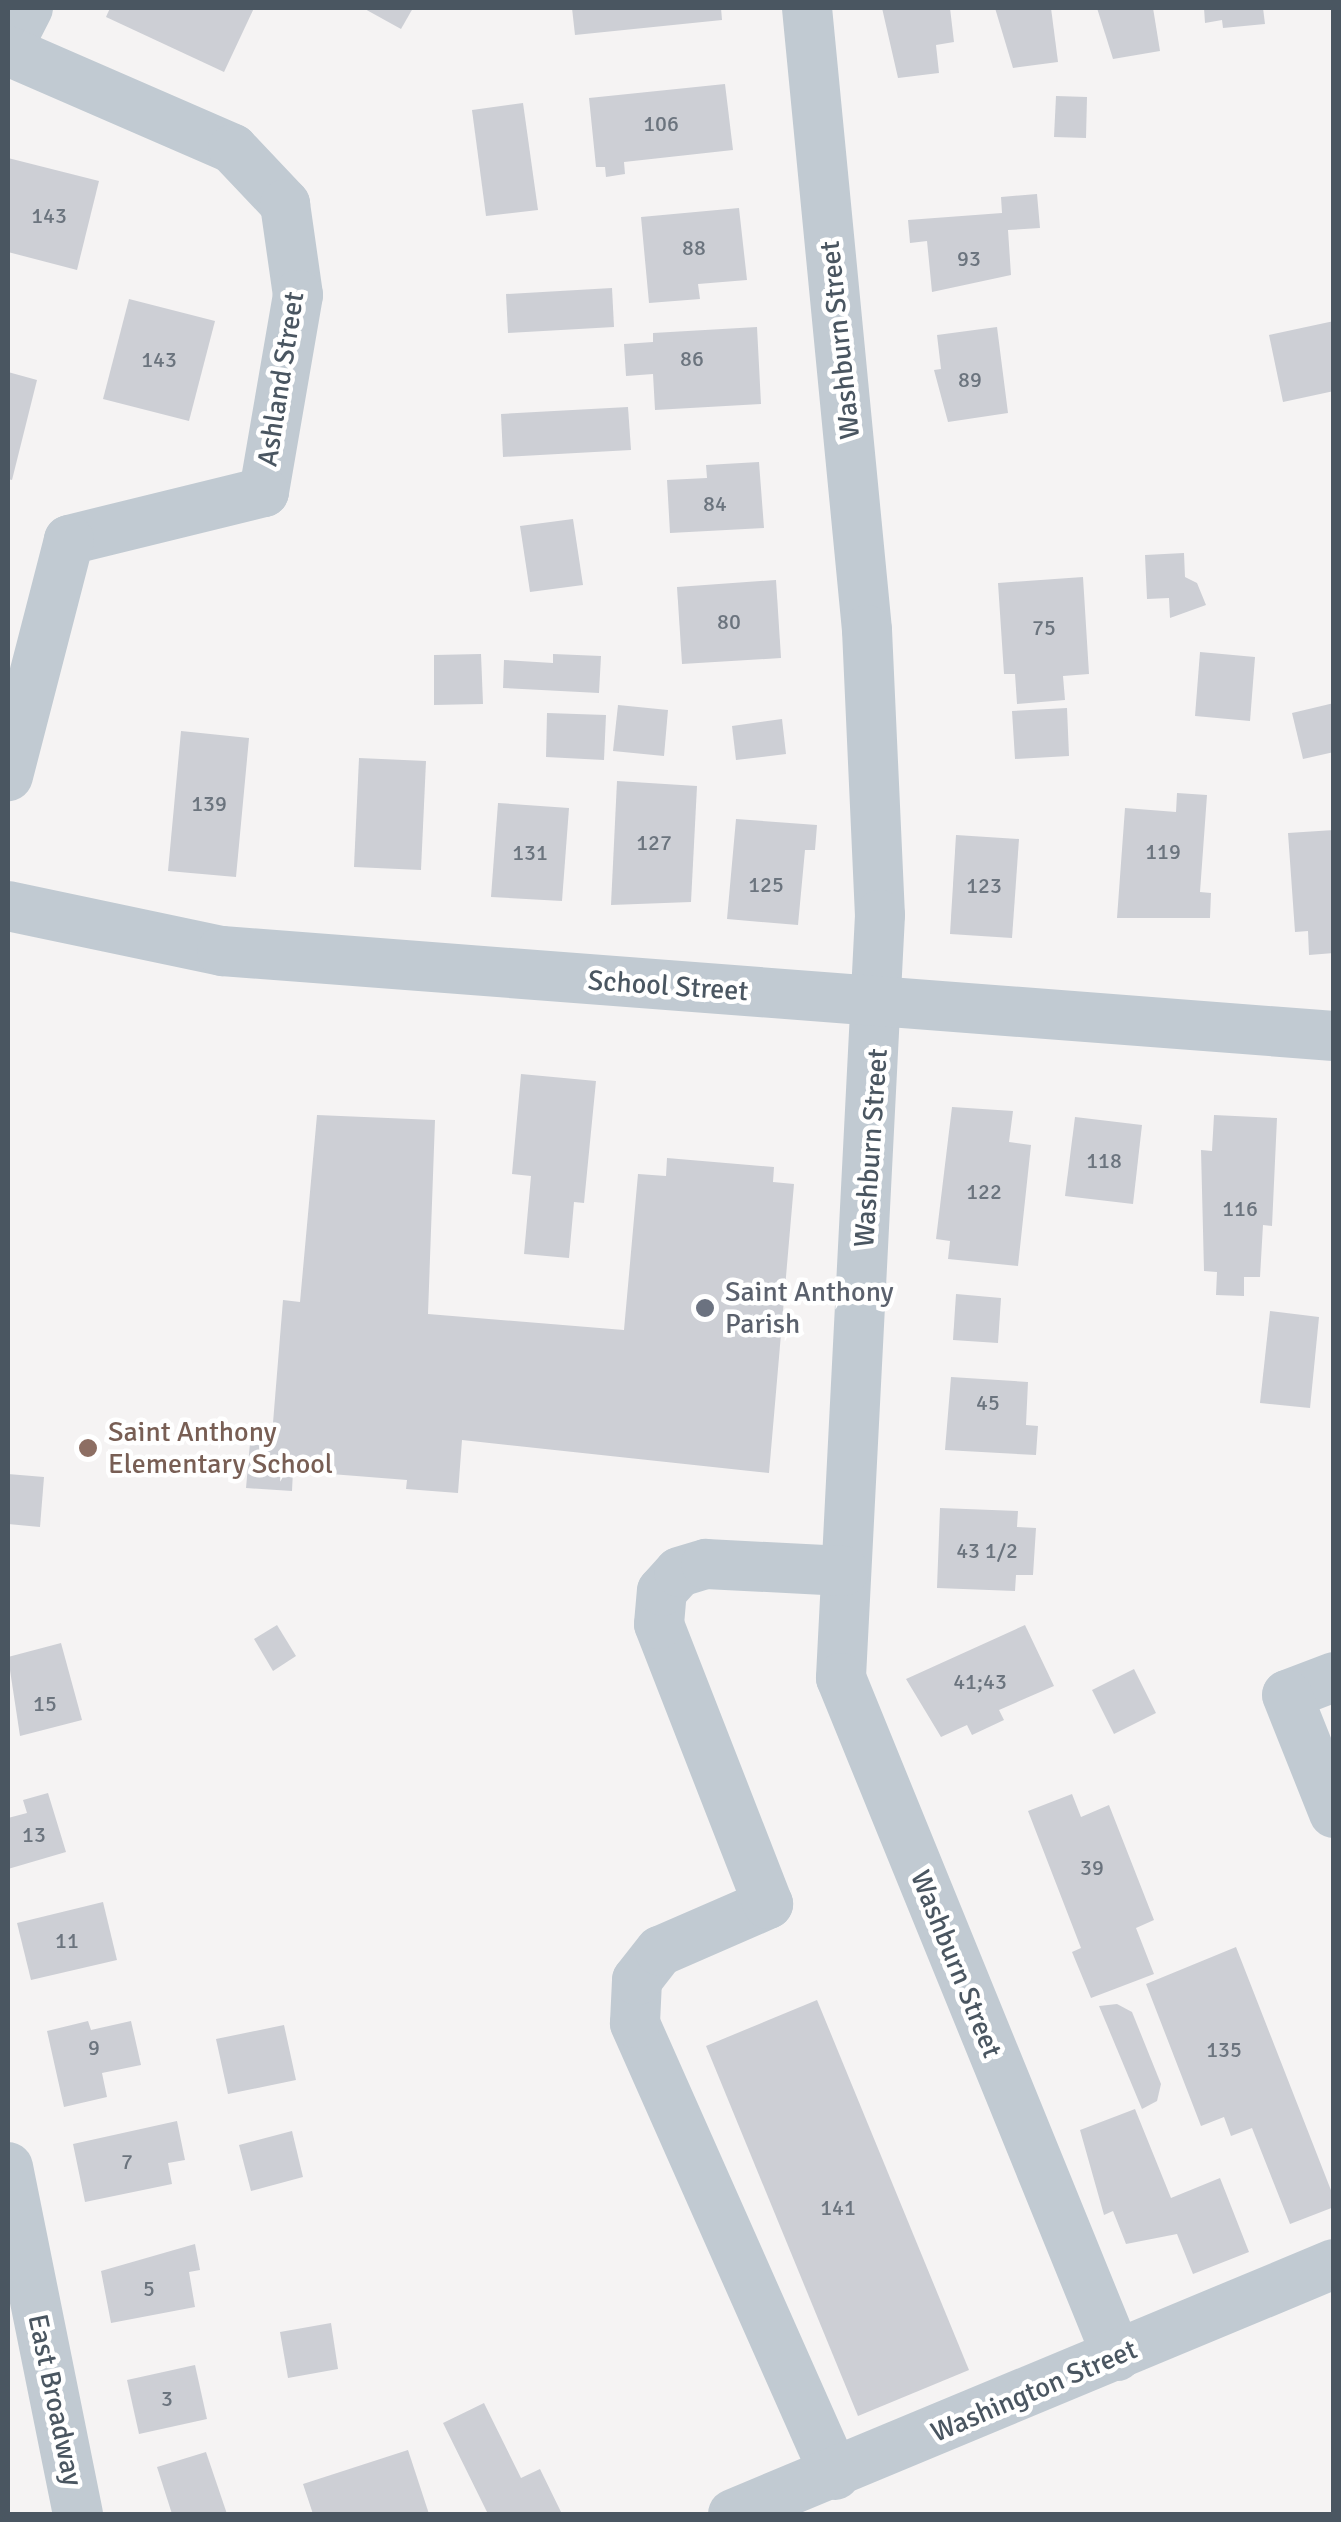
<!DOCTYPE html>
<html>
<head>
<meta charset="utf-8">
<style>
  body { margin:0 }
  #map { position:relative; width:1341px; height:2522px; overflow:hidden; background:#f5f3f3; font-family:Signika,sans-serif }
  div>[style] { position:absolute }
  [style*='--x'] { left:calc(var(--x)*1px); top:calc(var(--y)*1px); width:calc(var(--w)*1px); rotate:calc(var(--a)*1deg) }
  .building>* { inset:0; background:#cdcfd5 }
  .minor>* { height:50px; margin:-25px; padding:0 25px; transform-origin:25px; border-radius:25px; background:#c1cad2 }
  .dots>* { width:28px; height:28px; translate:-50% -50%; box-sizing:border-box; border:5px solid #fff; border-radius:50% }
  span { translate:-50% -50%; white-space:nowrap; text-align:center; line-height:1.15; -webkit-text-stroke:9px #fff; paint-order:stroke }
  .number-label { font-size:22px; color:#6b747e }
  .number-label span { -webkit-text-stroke-width:0 }
  .street-label { font-size:28px; color:#4a5661 }
  .worship-label { font-size:28px; color:#5b616d }
  .left { translate:0 -50%; text-align:left }
  .education-label { font-size:28px; color:#785e54 }
  .frame { position:absolute; inset:0; border:10px solid #4a5661; pointer-events:none }
</style>
</head>
<body>
<div id="map">
  <div class="building">
    <i style="clip-path:polygon(110px 8px,254px 8px,224px 72px,106px 17px)"></i>
    <i style="clip-path:polygon(363px 8px,413px 8px,401px 29px)"></i>
    <i style="clip-path:polygon(572px 8px,721px 8px,722px 20px,575px 35px)"></i>
    <i style="clip-path:polygon(882px 8px,950px 8px,954px 42px,936px 45px,939px 73px,898px 78px)"></i>
    <i style="clip-path:polygon(995px 8px,1051px 8px,1058px 62px,1013px 68px)"></i>
    <i style="clip-path:polygon(1097px 8px,1153px 8px,1160px 51px,1113px 59px)"></i>
    <i style="clip-path:polygon(1204px 8px,1263px 8px,1265px 24px,1223px 28px,1222px 20px,1205px 23px)"></i>
    <i style="clip-path:polygon(725px 84px,733px 150px,624px 162px,625px 174px,606px 177px,605px 167px,596px 167px,589px 98px)"></i>
    <i style="clip-path:polygon(1056px 96px,1087px 97px,1086px 138px,1054px 137px)"></i>
    <i style="clip-path:polygon(523px 103px,538px 210px,486px 216px,472px 110px)"></i>
    <i style="clip-path:polygon(8px 158px,99px 181px,77px 270px,8px 252px)"></i>
    <i style="clip-path:polygon(1037px 194px,1040px 228px,1008px 230px,1011px 275px,932px 292px,927px 241px,910px 243px,908px 220px,1002px 213px,1001px 197px)"></i>
    <i style="clip-path:polygon(739px 208px,747px 280px,698px 284px,700px 299px,649px 303px,641px 217px)"></i>
    <i style="clip-path:polygon(612px 288px,614px 327px,508px 333px,506px 294px)"></i>
    <i style="clip-path:polygon(129px 299px,215px 321px,189px 421px,103px 399px)"></i>
    <i style="clip-path:polygon(1334px 321px,1334px 391px,1283px 402px,1269px 335px)"></i>
    <i style="clip-path:polygon(757px 327px,761px 404px,655px 410px,653px 374px,626px 376px,624px 344px,653px 342px,653px 333px)"></i>
    <i style="clip-path:polygon(997px 327px,1008px 413px,948px 422px,934px 370px,941px 369px,937px 335px)"></i>
    <i style="clip-path:polygon(8px 372px,37px 380px,12px 480px,8px 479px)"></i>
    <i style="clip-path:polygon(628px 407px,631px 450px,503px 457px,501px 414px)"></i>
    <i style="clip-path:polygon(759px 462px,764px 528px,670px 533px,667px 480px,707px 478px,706px 465px)"></i>
    <i style="clip-path:polygon(573px 519px,583px 585px,530px 592px,520px 526px)"></i>
    <i style="clip-path:polygon(1184px 553px,1185px 577px,1197px 583px,1206px 605px,1170px 618px,1169px 598px,1147px 599px,1145px 555px)"></i>
    <i style="clip-path:polygon(1083px 577px,1089px 674px,1063px 676px,1065px 700px,1017px 704px,1015px 674px,1004px 674px,998px 583px)"></i>
    <i style="clip-path:polygon(776px 580px,781px 658px,682px 664px,677px 587px)"></i>
    <i style="clip-path:polygon(1200px 652px,1255px 657px,1250px 721px,1195px 716px)"></i>
    <i style="clip-path:polygon(481px 654px,483px 704px,434px 705px,434px 655px)"></i>
    <i style="clip-path:polygon(553px 654px,601px 656px,599px 693px,503px 688px,504px 660px,553px 663px)"></i>
    <i style="clip-path:polygon(1334px 703px,1334px 752px,1303px 759px,1292px 713px)"></i>
    <i style="clip-path:polygon(618px 705px,668px 710px,664px 756px,613px 751px)"></i>
    <i style="clip-path:polygon(1067px 708px,1069px 756px,1015px 759px,1012px 711px)"></i>
    <i style="clip-path:polygon(547px 713px,606px 715px,604px 760px,546px 757px)"></i>
    <i style="clip-path:polygon(782px 719px,786px 754px,736px 760px,732px 726px)"></i>
    <i style="clip-path:polygon(181px 731px,249px 738px,236px 877px,168px 871px)"></i>
    <i style="clip-path:polygon(359px 758px,426px 761px,421px 870px,354px 867px)"></i>
    <i style="clip-path:polygon(617px 781px,697px 786px,691px 902px,611px 905px)"></i>
    <i style="clip-path:polygon(1177px 793px,1207px 795px,1200px 892px,1211px 893px,1210px 918px,1117px 918px,1125px 808px,1176px 812px)"></i>
    <i style="clip-path:polygon(498px 803px,569px 808px,562px 901px,491px 897px)"></i>
    <i style="clip-path:polygon(736px 819px,817px 825px,815px 850px,805px 850px,798px 925px,727px 919px)"></i>
    <i style="clip-path:polygon(1334px 830px,1334px 953px,1309px 955px,1308px 931px,1295px 932px,1288px 833px)"></i>
    <i style="clip-path:polygon(956px 835px,1019px 839px,1012px 938px,950px 934px)"></i>
    <i style="clip-path:polygon(521px 1074px,596px 1081px,584px 1203px,574px 1202px,569px 1258px,524px 1254px,531px 1176px,512px 1174px)"></i>
    <i style="clip-path:polygon(952px 1107px,1013px 1111px,1009px 1142px,1031px 1145px,1018px 1266px,948px 1259px,950px 1241px,936px 1239px)"></i>
    <i style="clip-path:polygon(317px 1115px,435px 1120px,428px 1314px,624px 1330px,638px 1174px,666px 1176px,667px 1158px,774px 1167px,773px 1182px,794px 1184px,769px 1473px,462px 1440px,458px 1493px,406px 1489px,407px 1480px,293px 1471px,292px 1491px,246px 1488px,251px 1432px,272px 1435px,283px 1300px,300px 1302px)"></i>
    <i style="clip-path:polygon(1214px 1115px,1277px 1118px,1272px 1226px,1263px 1225px,1260px 1277px,1244px 1277px,1244px 1296px,1216px 1295px,1217px 1272px,1204px 1271px,1201px 1150px,1212px 1151px)"></i>
    <i style="clip-path:polygon(1075px 1117px,1142px 1125px,1133px 1204px,1065px 1196px)"></i>
    <i style="clip-path:polygon(956px 1294px,1001px 1298px,998px 1343px,953px 1340px)"></i>
    <i style="clip-path:polygon(1270px 1311px,1319px 1317px,1310px 1408px,1260px 1403px)"></i>
    <i style="clip-path:polygon(951px 1377px,1028px 1382px,1026px 1425px,1038px 1426px,1036px 1455px,945px 1450px)"></i>
    <i style="clip-path:polygon(8px 1474px,44px 1477px,40px 1527px,8px 1524px)"></i>
    <i style="clip-path:polygon(940px 1508px,1018px 1511px,1017px 1527px,1036px 1528px,1033px 1575px,1016px 1575px,1015px 1591px,937px 1588px)"></i>
    <i style="clip-path:polygon(277px 1625px,296px 1656px,273px 1671px,254px 1639px)"></i>
    <i style="clip-path:polygon(1025px 1625px,1054px 1686px,999px 1710px,1004px 1720px,972px 1735px,967px 1725px,941px 1737px,906px 1679px)"></i>
    <i style="clip-path:polygon(61px 1643px,82px 1720px,20px 1736px,8px 1657px)"></i>
    <i style="clip-path:polygon(1134px 1669px,1156px 1713px,1114px 1734px,1092px 1690px)"></i>
    <i style="clip-path:polygon(48px 1793px,66px 1852px,8px 1869px,8px 1818px,27px 1813px,23px 1800px)"></i>
    <i style="clip-path:polygon(1072px 1794px,1081px 1817px,1109px 1805px,1154px 1920px,1136px 1928px,1154px 1974px,1091px 1998px,1072px 1952px,1081px 1948px,1028px 1811px)"></i>
    <i style="clip-path:polygon(103px 1902px,117px 1960px,31px 1980px,17px 1923px)"></i>
    <i style="clip-path:polygon(1236px 1947px,1334px 2198px,1334px 2207px,1290px 2224px,1252px 2128px,1231px 2136px,1224px 2117px,1201px 2126px,1146px 1984px)"></i>
    <i style="clip-path:polygon(817px 2000px,969px 2370px,858px 2416px,706px 2046px)"></i>
    <i style="clip-path:polygon(1117px 2004px,1132px 2012px,1161px 2084px,1157px 2101px,1142px 2109px,1099px 2006px)"></i>
    <i style="clip-path:polygon(88px 2021px,91px 2030px,131px 2021px,141px 2065px,102px 2073px,107px 2097px,64px 2107px,47px 2031px)"></i>
    <i style="clip-path:polygon(284px 2025px,296px 2080px,228px 2094px,216px 2039px)"></i>
    <i style="clip-path:polygon(1135px 2109px,1171px 2198px,1220px 2178px,1249px 2252px,1193px 2274px,1177px 2234px,1126px 2244px,1113px 2211px,1104px 2215px,1080px 2130px)"></i>
    <i style="clip-path:polygon(177px 2121px,185px 2160px,168px 2163px,172px 2184px,85px 2202px,73px 2144px)"></i>
    <i style="clip-path:polygon(292px 2131px,303px 2177px,251px 2191px,239px 2145px)"></i>
    <i style="clip-path:polygon(195px 2244px,200px 2270px,189px 2272px,195px 2307px,111px 2323px,101px 2271px)"></i>
    <i style="clip-path:polygon(331px 2323px,338px 2369px,288px 2378px,280px 2332px)"></i>
    <i style="clip-path:polygon(195px 2365px,207px 2419px,139px 2434px,127px 2380px)"></i>
    <i style="clip-path:polygon(484px 2403px,521px 2478px,540px 2469px,562px 2514px,488px 2514px,443px 2423px)"></i>
    <i style="clip-path:polygon(408px 2450px,429px 2514px,313px 2514px,303px 2484px)"></i>
    <i style="clip-path:polygon(206px 2452px,227px 2514px,172px 2514px,157px 2467px)"></i>
  </div>
  <div class="minor">
    <i style="--x:807;--y:8;--w:625;--a:84.49"></i>
    <i style="--x:867;--y:630;--w:285;--a:87.4"></i>
    <i style="--x:880;--y:915;--w:764;--a:92.93"></i>
    <i style="--x:841;--y:1678;--w:732;--a:67.85"></i>
    <i style="--x:8;--y:47;--w:44;--a:-62.9"></i>
    <i style="--x:8;--y:51;--w:245;--a:23.5"></i>
    <i style="--x:233;--y:149;--w:76;--a:46.6"></i>
    <i style="--x:285;--y:204;--w:92;--a:81.9"></i>
    <i style="--x:298;--y:295;--w:200;--a:99.8"></i>
    <i style="--x:264;--y:492;--w:201;--a:166.2"></i>
    <i style="--x:69;--y:540;--w:244;--a:104.5"></i>
    <i style="--x:8;--y:906;--w:219;--a:11.9"></i>
    <i style="--x:222;--y:951;--w:1115;--a:4.37"></i>
    <i style="--x:1334;--y:1677;--w:50;--a:159"></i>
    <i style="--x:1287;--y:1695;--w:127;--a:68.3"></i>
    <i style="--x:8;--y:2167;--w:354;--a:78.6"></i>
    <i style="--x:835;--y:2475;--w:494;--a:-113.9"></i>
    <i style="--x:635;--y:2023;--w:43;--a:-87.3"></i>
    <i style="--x:637;--y:1980;--w:37;--a:-52"></i>
    <i style="--x:660;--y:1951;--w:118;--a:-23.5"></i>
    <i style="--x:768;--y:1904;--w:300;--a:-111.3"></i>
    <i style="--x:659;--y:1624;--w:33;--a:-85"></i>
    <i style="--x:662;--y:1591;--w:25;--a:-48"></i>
    <i style="--x:679;--y:1572;--w:28;--a:-17"></i>
    <i style="--x:706;--y:1564;--w:138;--a:2.9"></i>
    <i style="--x:733;--y:2514;--w:651;--a:-22.59"></i>
  </div>
  <div class="dots">
    <i style="left:705px;top:1308px;background:#6b7280"></i>
    <i style="left:88px;top:1448px;background:#8d6e63"></i>
  </div>
  <div class="number-label">
    <span style="left:661px;top:124px">106</span>
    <span style="left:49px;top:216px">143</span>
    <span style="left:694px;top:248px">88</span>
    <span style="left:969px;top:259px">93</span>
    <span style="left:692px;top:359px">86</span>
    <span style="left:159px;top:360px">143</span>
    <span style="left:970px;top:380px">89</span>
    <span style="left:715px;top:504px">84</span>
    <span style="left:729px;top:622px">80</span>
    <span style="left:1044px;top:628px">75</span>
    <span style="left:209px;top:804px">139</span>
    <span style="left:654px;top:843px">127</span>
    <span style="left:1163px;top:852px">119</span>
    <span style="left:530px;top:853px">131</span>
    <span style="left:766px;top:885px">125</span>
    <span style="left:984px;top:886px">123</span>
    <span style="left:1104px;top:1161px">118</span>
    <span style="left:984px;top:1192px">122</span>
    <span style="left:1240px;top:1209px">116</span>
    <span style="left:988px;top:1403px">45</span>
    <span style="left:987px;top:1551px">43 1/2</span>
    <span style="left:980px;top:1682px">41;43</span>
    <span style="left:45px;top:1704px">15</span>
    <span style="left:34px;top:1835px">13</span>
    <span style="left:1092px;top:1868px">39</span>
    <span style="left:67px;top:1941px">11</span>
    <span style="left:94px;top:2048px">9</span>
    <span style="left:1224px;top:2050px">135</span>
    <span style="left:127px;top:2162px">7</span>
    <span style="left:838px;top:2208px">141</span>
    <span style="left:149px;top:2289px">5</span>
    <span style="left:167px;top:2399px">3</span>
  </div>
  <div class="street-label">
    <span style="left:840px;top:340px;rotate:-96deg">Washburn Street</span>
    <span style="left:281px;top:379px;rotate:-81deg">Ashland Street</span>
    <span style="left:668px;top:986px;rotate:4deg">School Street</span>
    <span style="left:871px;top:1148px;rotate:-86deg">Washburn Street</span>
    <span style="left:956px;top:1964px;rotate:68deg">Washburn Street</span>
    <span style="left:1034px;top:2391px;rotate:-23deg">Washington Street</span>
    <span style="left:55px;top:2400px;rotate:78deg">East Broadway</span>
  </div>
  <div class="worship-label">
    <span class="left" style="left:725px;top:1308px">Saint Anthony<br>Parish</span>
  </div>
  <div class="education-label">
    <span class="left" style="left:108px;top:1448px">Saint Anthony<br>Elementary School</span>
  </div>
  <div class="frame"></div>
</div>
</body>
</html>
